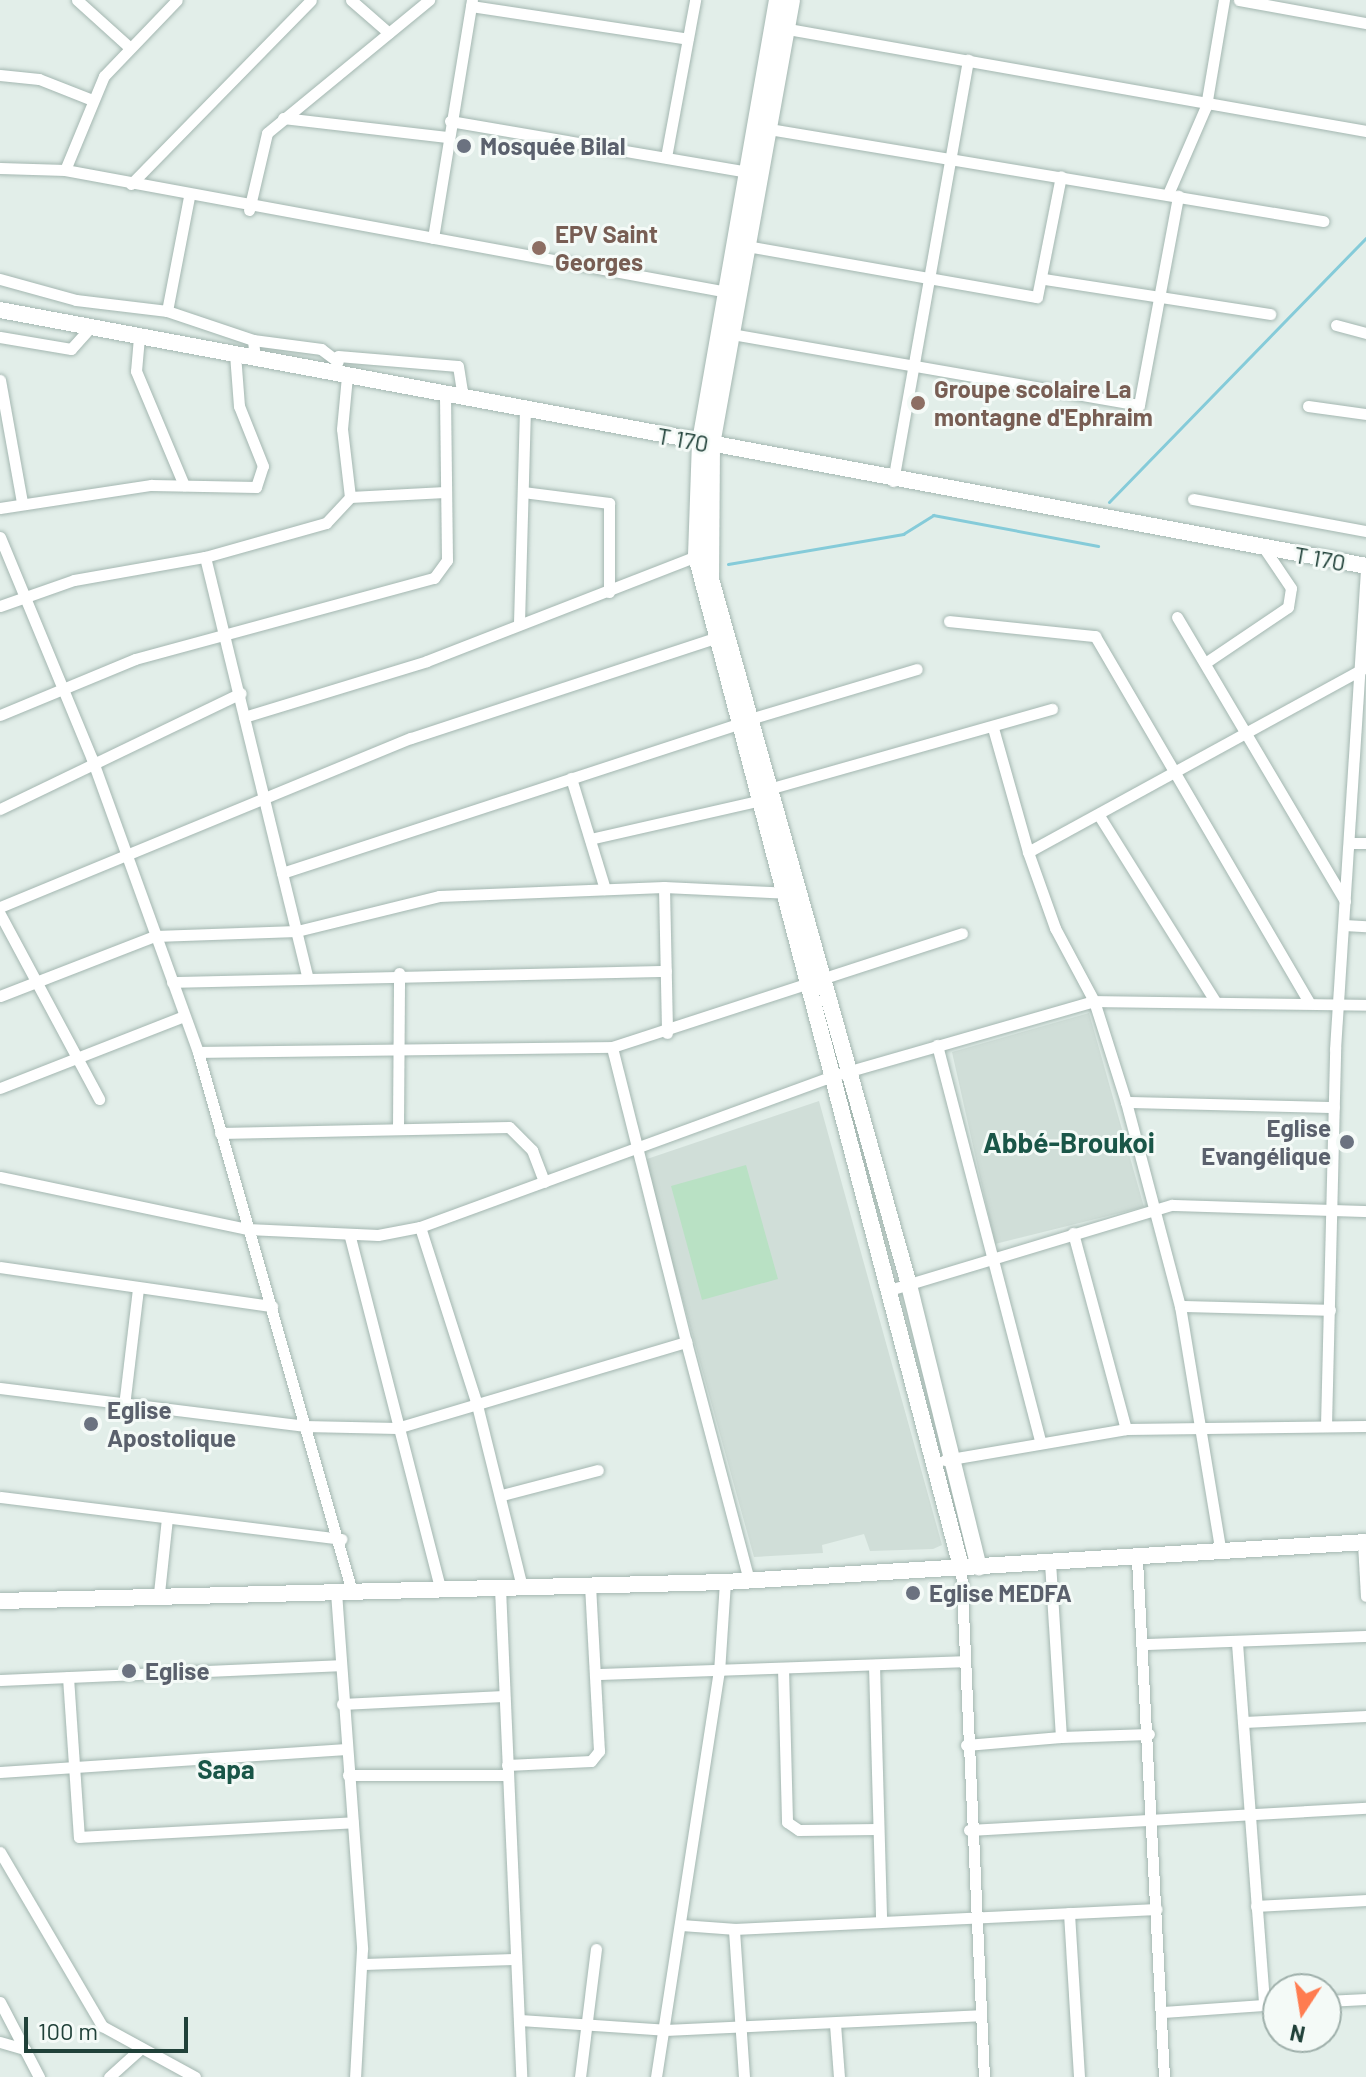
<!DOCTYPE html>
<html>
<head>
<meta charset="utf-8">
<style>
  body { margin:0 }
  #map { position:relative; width:1366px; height:2077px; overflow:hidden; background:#e2eee9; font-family:Barlow,sans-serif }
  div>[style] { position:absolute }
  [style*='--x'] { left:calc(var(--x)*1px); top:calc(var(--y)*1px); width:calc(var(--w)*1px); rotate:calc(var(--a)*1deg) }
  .built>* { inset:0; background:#d0ded8 }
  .green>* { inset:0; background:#b9e1c4 }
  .stream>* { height:3px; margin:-1.5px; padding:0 1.5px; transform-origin:1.5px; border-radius:1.5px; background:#85cbd9 }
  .roads { filter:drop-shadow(0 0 2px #a4b7b1) drop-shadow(0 0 2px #a4b7b1) }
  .street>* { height:11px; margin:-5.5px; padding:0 5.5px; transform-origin:5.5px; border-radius:5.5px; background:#fff }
  .secondary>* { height:16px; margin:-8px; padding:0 8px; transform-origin:8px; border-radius:8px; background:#fff }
  .dots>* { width:22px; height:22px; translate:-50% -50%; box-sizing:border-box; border:4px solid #f4faf7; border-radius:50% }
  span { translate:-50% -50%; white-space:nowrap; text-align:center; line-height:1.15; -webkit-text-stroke:6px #f4faf7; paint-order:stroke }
  .worship-label { font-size:24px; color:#5b616d; font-weight:700 }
  .left { translate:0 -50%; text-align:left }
  .right { translate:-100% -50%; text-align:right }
  .education-label { font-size:24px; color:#785e54; font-weight:700 }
  .street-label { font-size:24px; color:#204139 }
  .neighbourhood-label { font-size:26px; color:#1a5648; font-weight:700 }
  .quarter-label { font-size:28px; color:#1a5648; font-weight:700 }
  .north { position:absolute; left:1262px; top:1973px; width:80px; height:80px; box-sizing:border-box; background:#f4faf7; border:2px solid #9fb0ab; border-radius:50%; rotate:192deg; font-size:22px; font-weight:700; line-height:32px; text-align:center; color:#204139 }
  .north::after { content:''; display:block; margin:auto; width:28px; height:36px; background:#ff7c50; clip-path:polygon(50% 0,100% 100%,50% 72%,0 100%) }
  .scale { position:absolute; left:24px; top:2017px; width:164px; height:36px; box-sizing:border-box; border:4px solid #204139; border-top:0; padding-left:10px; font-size:24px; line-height:28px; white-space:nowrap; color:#204139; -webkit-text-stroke:6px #f4faf7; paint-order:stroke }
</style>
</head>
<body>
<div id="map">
  <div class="built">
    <i style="clip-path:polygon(1089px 1013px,1144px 1207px,995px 1244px,952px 1052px)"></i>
    <i style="clip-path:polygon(819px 1101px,942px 1545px,933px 1549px,870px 1551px,864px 1534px,822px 1545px,823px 1553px,754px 1557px,644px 1160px)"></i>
  </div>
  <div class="green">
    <i style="clip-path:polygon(746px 1165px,778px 1279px,702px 1300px,671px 1186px)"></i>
  </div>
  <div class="stream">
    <i style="--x:1109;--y:502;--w:368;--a:-45.8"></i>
    <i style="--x:728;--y:564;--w:178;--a:-9.7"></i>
    <i style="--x:903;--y:534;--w:36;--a:-32"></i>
    <i style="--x:933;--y:515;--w:168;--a:10.6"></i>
  </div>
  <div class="roads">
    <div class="street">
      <i style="--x:77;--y:0;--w:70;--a:42.1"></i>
      <i style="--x:351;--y:0;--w:50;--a:41"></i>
      <i style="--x:1239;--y:0;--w:129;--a:10.3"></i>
      <i style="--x:471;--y:6;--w:219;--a:8.6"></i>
      <i style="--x:788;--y:29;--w:587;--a:10.01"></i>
      <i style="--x:0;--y:75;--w:39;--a:6"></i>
      <i style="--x:39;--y:79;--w:57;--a:21.6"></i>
      <i style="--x:283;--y:118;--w:165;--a:6.6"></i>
      <i style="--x:450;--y:121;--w:301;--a:9.7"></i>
      <i style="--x:769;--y:129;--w:562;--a:9.43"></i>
      <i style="--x:666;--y:157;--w:160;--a:-79.5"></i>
      <i style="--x:0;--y:168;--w:65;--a:1.8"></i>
      <i style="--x:65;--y:170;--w:673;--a:10.44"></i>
      <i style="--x:65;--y:170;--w:102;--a:-67.5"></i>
      <i style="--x:104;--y:76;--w:105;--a:-46.2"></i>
      <i style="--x:131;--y:184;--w:257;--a:-45.6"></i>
      <i style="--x:1168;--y:194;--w:96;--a:-66.6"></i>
      <i style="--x:1206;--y:106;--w:108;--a:-80.4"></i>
      <i style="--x:249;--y:210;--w:79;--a:-76.8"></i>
      <i style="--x:267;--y:133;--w:210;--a:-39.4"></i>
      <i style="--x:433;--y:238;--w:241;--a:-80.7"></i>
      <i style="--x:747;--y:246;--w:294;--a:10"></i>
      <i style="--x:1037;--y:297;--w:123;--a:-78.8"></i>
      <i style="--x:0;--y:279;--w:79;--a:15.4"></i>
      <i style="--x:76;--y:300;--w:92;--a:6.9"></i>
      <i style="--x:167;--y:311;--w:116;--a:-79.1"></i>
      <i style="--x:1044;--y:279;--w:229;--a:8.8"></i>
      <i style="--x:167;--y:311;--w:91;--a:18.6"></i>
      <i style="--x:253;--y:340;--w:18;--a:84"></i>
      <i style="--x:1336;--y:325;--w:31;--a:15"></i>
      <i style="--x:732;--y:334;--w:413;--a:9.9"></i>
      <i style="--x:1139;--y:405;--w:213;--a:-79.4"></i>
      <i style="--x:0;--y:337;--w:72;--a:9.6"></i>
      <i style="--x:71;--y:349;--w:28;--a:-48"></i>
      <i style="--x:139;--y:337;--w:34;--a:95"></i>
      <i style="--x:136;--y:371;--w:124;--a:67.2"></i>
      <i style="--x:253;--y:340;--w:69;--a:7.5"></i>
      <i style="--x:321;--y:349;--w:21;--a:37"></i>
      <i style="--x:338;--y:356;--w:120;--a:4.8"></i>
      <i style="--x:458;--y:366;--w:30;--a:81"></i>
      <i style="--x:0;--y:380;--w:124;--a:79.8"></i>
      <i style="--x:1308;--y:406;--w:59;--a:7.9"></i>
      <i style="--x:893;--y:481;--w:428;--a:-79.9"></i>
      <i style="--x:523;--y:492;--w:87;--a:7.3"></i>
      <i style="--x:609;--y:503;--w:89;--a:90"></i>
      <i style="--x:350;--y:497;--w:95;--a:-3"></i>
      <i style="--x:1193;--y:499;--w:176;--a:10.5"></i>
      <i style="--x:0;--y:508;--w:153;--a:-8.7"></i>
      <i style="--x:151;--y:485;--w:105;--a:1.1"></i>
      <i style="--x:256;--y:487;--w:22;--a:-72"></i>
      <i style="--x:263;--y:466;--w:65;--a:-111.8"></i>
      <i style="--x:239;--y:406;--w:52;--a:-94.4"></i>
      <i style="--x:0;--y:537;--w:240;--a:67.5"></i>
      <i style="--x:92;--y:759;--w:312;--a:70.1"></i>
      <i style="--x:198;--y:1052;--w:562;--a:74.08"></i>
      <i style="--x:205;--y:557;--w:433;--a:76.3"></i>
      <i style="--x:0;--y:606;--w:78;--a:-19.4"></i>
      <i style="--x:74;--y:580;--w:133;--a:-10"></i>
      <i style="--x:205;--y:557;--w:126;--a:-15.7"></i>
      <i style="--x:326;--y:523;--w:35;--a:-47"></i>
      <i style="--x:350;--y:497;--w:68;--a:-96.7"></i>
      <i style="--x:342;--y:429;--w:53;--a:-84.6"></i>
      <i style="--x:1177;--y:617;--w:330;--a:59.4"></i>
      <i style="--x:949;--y:621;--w:147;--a:5.9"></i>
      <i style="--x:1095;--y:636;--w:423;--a:59.7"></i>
      <i style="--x:519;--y:623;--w:215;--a:-88.4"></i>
      <i style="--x:1205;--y:663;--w:100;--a:-34"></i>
      <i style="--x:1288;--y:607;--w:19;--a:-81"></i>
      <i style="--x:1291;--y:588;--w:48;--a:-124"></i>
      <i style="--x:0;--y:715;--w:146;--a:-22.5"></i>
      <i style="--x:135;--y:659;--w:310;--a:-15.2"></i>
      <i style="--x:434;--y:578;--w:22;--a:-54"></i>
      <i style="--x:447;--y:560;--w:166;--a:-90.7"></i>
      <i style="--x:244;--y:717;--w:191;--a:-17"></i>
      <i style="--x:427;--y:661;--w:289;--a:-21.3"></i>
      <i style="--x:750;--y:719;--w:174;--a:-16.7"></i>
      <i style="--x:993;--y:728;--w:129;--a:74.2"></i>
      <i style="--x:1028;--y:852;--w:81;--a:70.4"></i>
      <i style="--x:1055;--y:928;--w:83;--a:61.9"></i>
      <i style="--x:1094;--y:1001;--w:106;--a:72.4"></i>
      <i style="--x:1126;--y:1102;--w:211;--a:75.2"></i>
      <i style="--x:1180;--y:1306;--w:250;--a:80.6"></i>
      <i style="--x:571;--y:778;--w:116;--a:73"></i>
      <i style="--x:772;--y:788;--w:291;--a:-15.8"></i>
      <i style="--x:0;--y:809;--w:267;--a:-25.7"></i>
      <i style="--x:1100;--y:817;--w:217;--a:58"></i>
      <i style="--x:590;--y:839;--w:176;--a:-12.8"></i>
      <i style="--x:1350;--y:843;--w:16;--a:0"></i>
      <i style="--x:1028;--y:852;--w:385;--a:-28.7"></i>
      <i style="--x:282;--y:873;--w:482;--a:-18.1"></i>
      <i style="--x:664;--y:887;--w:146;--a:88.8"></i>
      <i style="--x:0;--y:907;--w:444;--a:-22.4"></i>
      <i style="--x:411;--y:738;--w:320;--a:-18.2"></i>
      <i style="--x:0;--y:914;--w:210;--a:61.8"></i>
      <i style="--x:1344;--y:925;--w:22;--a:3"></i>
      <i style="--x:172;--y:982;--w:494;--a:-1.3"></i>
      <i style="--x:0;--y:996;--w:166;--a:-21.2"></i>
      <i style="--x:155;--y:936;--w:142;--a:-2"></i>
      <i style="--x:297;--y:931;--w:146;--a:-13.8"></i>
      <i style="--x:439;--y:896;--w:225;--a:-2.3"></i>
      <i style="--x:664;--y:887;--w:127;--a:2.7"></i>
      <i style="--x:937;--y:1045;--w:408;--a:75.4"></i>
      <i style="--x:198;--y:1052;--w:414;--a:-0.7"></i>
      <i style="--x:612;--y:1047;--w:368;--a:-18"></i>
      <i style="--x:0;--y:1088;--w:198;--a:-21.4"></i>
      <i style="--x:1126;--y:1102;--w:208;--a:1.4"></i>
      <i style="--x:398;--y:1127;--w:154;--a:-89.6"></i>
      <i style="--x:220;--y:1133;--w:289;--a:-1.2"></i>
      <i style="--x:509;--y:1127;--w:33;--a:45"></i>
      <i style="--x:532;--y:1150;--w:34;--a:69"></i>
      <i style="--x:0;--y:1177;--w:252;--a:11.9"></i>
      <i style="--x:247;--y:1229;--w:131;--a:2.6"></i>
      <i style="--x:378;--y:1235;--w:43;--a:-10.8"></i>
      <i style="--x:420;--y:1227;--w:443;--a:-20.1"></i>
      <i style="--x:836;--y:1075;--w:268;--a:-16"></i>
      <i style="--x:1094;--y:1001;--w:272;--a:0.8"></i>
      <i style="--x:420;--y:1227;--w:183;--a:72.2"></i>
      <i style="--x:476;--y:1401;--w:192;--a:76.1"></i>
      <i style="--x:1073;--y:1233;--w:203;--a:74.9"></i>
      <i style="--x:350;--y:1237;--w:362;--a:75.6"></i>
      <i style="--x:0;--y:1267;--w:275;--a:8.2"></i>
      <i style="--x:893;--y:1289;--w:291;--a:-16.8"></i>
      <i style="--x:1172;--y:1205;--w:194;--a:1.8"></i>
      <i style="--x:1180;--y:1306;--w:150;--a:1.5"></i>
      <i style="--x:686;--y:1342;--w:246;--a:75.2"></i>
      <i style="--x:0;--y:1388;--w:306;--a:7.1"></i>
      <i style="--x:304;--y:1426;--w:93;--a:1.2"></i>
      <i style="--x:397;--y:1428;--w:302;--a:-16.6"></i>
      <i style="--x:686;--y:1342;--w:304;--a:-104.1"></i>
      <i style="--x:124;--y:1406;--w:119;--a:-83.2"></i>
      <i style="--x:1326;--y:1425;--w:376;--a:-88.6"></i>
      <i style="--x:1335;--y:1049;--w:482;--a:-86.3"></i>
      <i style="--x:945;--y:1460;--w:184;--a:-9.7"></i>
      <i style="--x:1126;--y:1429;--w:240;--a:-0.7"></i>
      <i style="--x:502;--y:1495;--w:99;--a:-14.6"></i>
      <i style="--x:0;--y:1497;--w:344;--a:7"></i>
      <i style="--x:1363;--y:1543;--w:53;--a:86.8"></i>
      <i style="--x:1137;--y:1560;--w:518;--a:87.01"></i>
      <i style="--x:961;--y:1567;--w:511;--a:87.42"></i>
      <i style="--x:500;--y:1588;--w:489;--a:87.5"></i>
      <i style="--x:336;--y:1592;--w:358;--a:85.8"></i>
      <i style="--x:362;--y:1949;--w:128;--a:93.1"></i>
      <i style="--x:159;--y:1593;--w:75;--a:-83.9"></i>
      <i style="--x:1237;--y:1643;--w:363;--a:85.7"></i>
      <i style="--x:1146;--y:1644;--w:220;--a:-2.1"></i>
      <i style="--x:874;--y:1665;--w:256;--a:88.4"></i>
      <i style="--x:783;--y:1668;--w:154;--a:88.5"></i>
      <i style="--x:787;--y:1822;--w:14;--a:34"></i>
      <i style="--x:799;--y:1830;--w:78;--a:-0.7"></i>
      <i style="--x:598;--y:1674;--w:366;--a:-2"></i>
      <i style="--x:68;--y:1677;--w:160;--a:86.1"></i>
      <i style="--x:79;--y:1837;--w:274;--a:-3.1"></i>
      <i style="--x:0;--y:1680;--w:339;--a:-2.5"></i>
      <i style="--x:342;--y:1704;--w:161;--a:-2.8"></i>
      <i style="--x:1244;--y:1722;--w:122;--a:-2.8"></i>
      <i style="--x:1061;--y:1737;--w:88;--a:-2"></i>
      <i style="--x:966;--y:1745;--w:95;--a:-4.8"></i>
      <i style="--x:1061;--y:1737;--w:173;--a:-93.6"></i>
      <i style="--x:507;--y:1765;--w:84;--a:-2.7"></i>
      <i style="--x:591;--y:1761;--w:13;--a:-51"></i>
      <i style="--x:599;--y:1751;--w:164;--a:-93.1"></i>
      <i style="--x:0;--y:1772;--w:347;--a:-3.8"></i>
      <i style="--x:348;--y:1775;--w:159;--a:0"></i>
      <i style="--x:969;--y:1830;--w:398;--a:-3.2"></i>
      <i style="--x:0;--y:1852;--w:202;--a:59.6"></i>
      <i style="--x:102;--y:2026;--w:106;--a:28.7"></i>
      <i style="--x:1256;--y:1906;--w:110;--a:-3.1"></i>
      <i style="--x:1069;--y:1913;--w:164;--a:86.5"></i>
      <i style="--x:680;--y:1925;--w:54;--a:4.2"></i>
      <i style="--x:362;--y:1964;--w:153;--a:-1.9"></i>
      <i style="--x:1326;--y:2001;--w:40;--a:-2.9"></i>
      <i style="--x:0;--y:2002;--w:85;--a:62.5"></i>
      <i style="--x:1163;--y:2012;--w:115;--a:-4"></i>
      <i style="--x:520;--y:2020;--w:145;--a:3.9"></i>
      <i style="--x:665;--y:2030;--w:315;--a:-2.7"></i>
      <i style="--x:835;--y:2024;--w:53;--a:85.7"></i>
      <i style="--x:0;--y:2042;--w:26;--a:16"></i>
      <i style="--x:109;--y:2077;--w:39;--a:-42"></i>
      <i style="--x:580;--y:2077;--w:129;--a:-82.9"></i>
      <i style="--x:656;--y:2077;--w:410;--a:-81.2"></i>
      <i style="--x:719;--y:1672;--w:90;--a:-86.2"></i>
      <i style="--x:744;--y:2077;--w:148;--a:-93.9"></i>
      <i style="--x:734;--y:1929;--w:423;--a:-2.7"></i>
    </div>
    <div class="secondary">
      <i style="--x:777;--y:0;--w:448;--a:99.9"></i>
      <i style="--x:700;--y:441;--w:115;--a:92"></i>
      <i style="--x:696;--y:556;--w:1045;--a:75.31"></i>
      <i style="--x:792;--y:0;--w:450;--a:100.2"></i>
      <i style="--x:712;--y:443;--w:136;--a:90.4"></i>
      <i style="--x:711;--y:579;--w:733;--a:74.33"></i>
      <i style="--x:909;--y:1285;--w:291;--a:76.1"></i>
      <i style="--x:0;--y:310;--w:1390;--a:10.61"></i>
      <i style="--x:0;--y:1601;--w:725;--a:-1.5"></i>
      <i style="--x:725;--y:1582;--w:642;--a:-3.57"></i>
    </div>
  </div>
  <div class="dots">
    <i style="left:464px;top:146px;background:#6b7280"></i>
    <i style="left:539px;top:248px;background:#8d6e63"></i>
    <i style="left:918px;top:403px;background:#8d6e63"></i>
    <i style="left:1347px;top:1142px;background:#6b7280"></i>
    <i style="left:91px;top:1424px;background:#6b7280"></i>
    <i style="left:913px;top:1593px;background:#6b7280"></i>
    <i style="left:129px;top:1671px;background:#6b7280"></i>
  </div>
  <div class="worship-label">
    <span class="left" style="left:480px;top:146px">Mosquée Bilal</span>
    <span class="right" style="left:1331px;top:1142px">Eglise<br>Evangélique</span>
    <span class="left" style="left:107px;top:1424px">Eglise<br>Apostolique</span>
    <span class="left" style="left:929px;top:1593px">Eglise MEDFA</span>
    <span class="left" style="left:145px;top:1671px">Eglise</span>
  </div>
  <div class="education-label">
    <span class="left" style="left:555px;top:248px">EPV Saint<br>Georges</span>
    <span class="left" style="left:934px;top:403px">Groupe scolaire La<br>montagne d'Ephraim</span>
  </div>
  <div class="street-label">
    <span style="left:683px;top:439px;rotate:10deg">T 170</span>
    <span style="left:1320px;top:558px;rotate:10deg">T 170</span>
  </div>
  <div class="neighbourhood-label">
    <span style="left:226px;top:1769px">Sapa</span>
  </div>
  <div class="quarter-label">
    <span style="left:1069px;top:1142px">Abbé-Broukoi</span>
  </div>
  <div class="north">N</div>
  <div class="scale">100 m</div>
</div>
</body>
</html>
